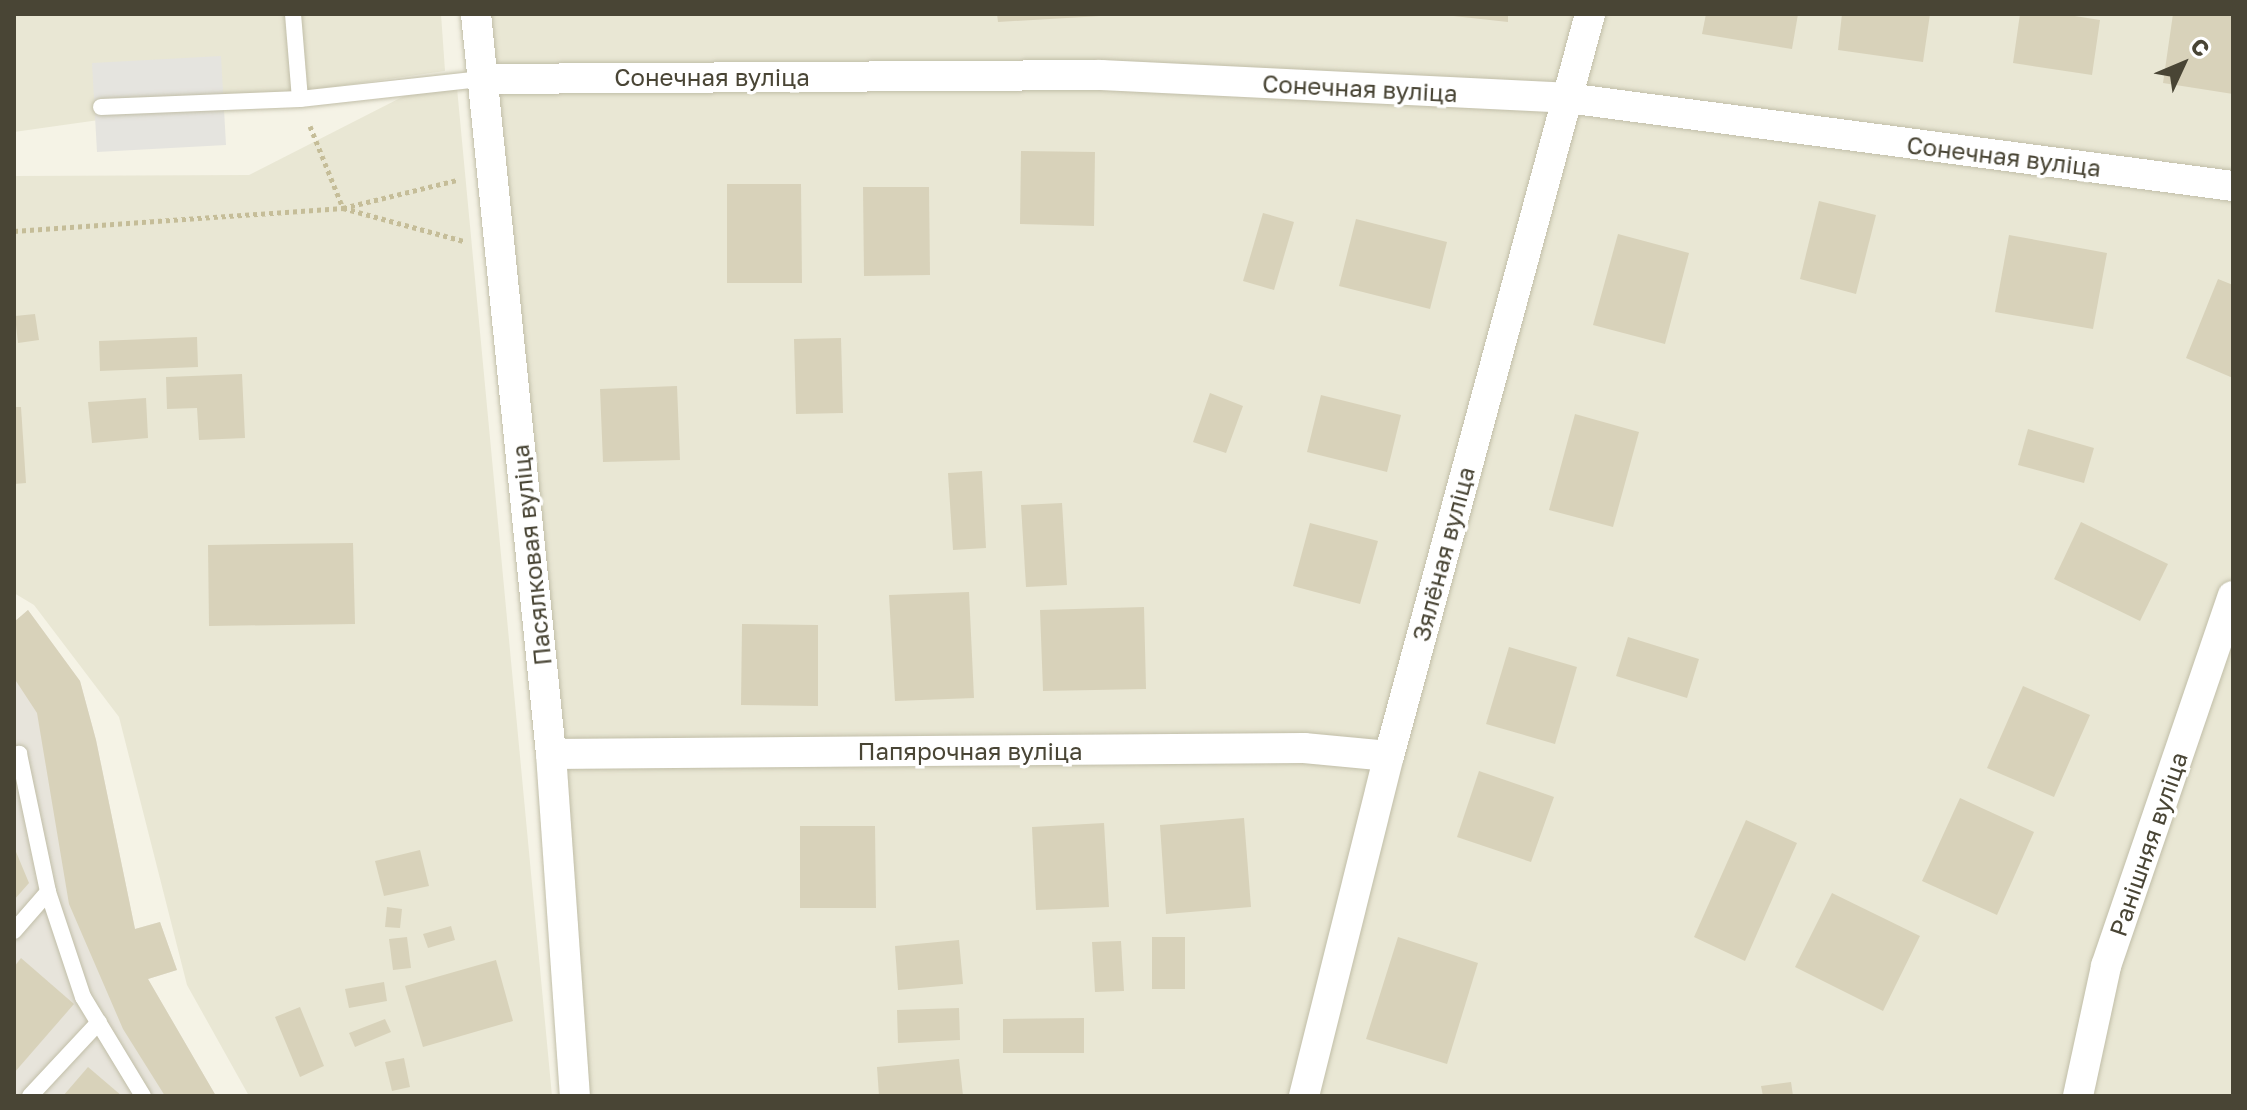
<!DOCTYPE html>
<html>
<head>
<meta charset="utf-8">
<style>
  body { margin:0 }
  #map { position:relative; width:2247px; height:1110px; overflow:hidden; background:#f5f3e6; font-family:"Golos Text",sans-serif }
  div>[style] { position:absolute }
  [style*='--x'] { left:calc(var(--x)*1px); top:calc(var(--y)*1px); width:calc(var(--w)*1px); rotate:calc(var(--a)*1deg) }
  .residential>* { inset:0; background:#e9e7d4 }
  .industrial>* { inset:0; background:#e7e4db }
  .parking>* { inset:0; background:#e5e4df }
  .building>* { inset:0; background:#d8d2ba }
  .path>* { height:5px; margin-top:-2.5px; transform-origin:0; background:repeating-linear-gradient(90deg,#c5bd98 0 4px,transparent 0 8px) }
  .roads { filter:drop-shadow(0 0 2px #c1bea8) drop-shadow(0 0 2px #c1bea8) }
  .service>* { height:16px; margin:-8px; padding:0 8px; transform-origin:8px; border-radius:8px; background:#fff }
  .minor>* { height:30px; margin:-15px; padding:0 15px; transform-origin:15px; border-radius:15px; background:#fff }
  span { translate:-50% -50%; white-space:nowrap; text-align:center; line-height:1.15; -webkit-text-stroke:7px #fff; paint-order:stroke }
  .street-label { font-size:24px; color:#494535 }
  .frame { position:absolute; inset:0; border:16px solid #494535; pointer-events:none }
  .north { position:absolute; left:2143px; top:24px; width:80px; height:80px; -webkit-text-stroke:6px #fff; paint-order:stroke; rotate:46deg; font-size:22px; font-weight:700; line-height:32px; text-align:center; color:#494535 }
  .north::after { content:''; display:block; margin:auto; width:28px; height:36px; background:#494535; clip-path:polygon(50% 0,100% 100%,50% 72%,0 100%) }
</style>
</head>
<body>
<div id="map">
  <div class="residential">
    <i style="clip-path:polygon(14px 14px,441px 14px,445px 71px,14px 132px)"></i>
    <i style="clip-path:polygon(468px 14px,2233px 14px,2233px 1096px,567px 1096px)"></i>
    <i style="clip-path:polygon(457px 88px,552px 1096px,249px 1096px,187px 985px,119px 717px,34px 605px,14px 593px,14px 176px,249px 175px,412px 92px)"></i>
  </div>
  <div class="industrial">
    <i style="clip-path:polygon(28px 610px,80px 681px,96px 740px,135px 929px,160px 922px,177px 970px,148px 979px,216px 1096px,14px 1096px,14px 622px)"></i>
  </div>
  <div class="parking">
    <i style="clip-path:polygon(221px 56px,226px 145px,97px 152px,92px 63px)"></i>
  </div>
  <div class="building">
    <i style="clip-path:polygon(997px 14px,1101px 14px,1101px 16px,998px 22px)"></i>
    <i style="clip-path:polygon(1435px 14px,1508px 14px,1508px 22px)"></i>
    <i style="clip-path:polygon(1706px 14px,1798px 14px,1792px 49px,1702px 34px)"></i>
    <i style="clip-path:polygon(1842px 14px,1930px 14px,1923px 62px,1838px 50px)"></i>
    <i style="clip-path:polygon(2020px 14px,2062px 14px,2100px 20px,2092px 75px,2013px 63px)"></i>
    <i style="clip-path:polygon(2173px 14px,2233px 14px,2233px 94px,2163px 83px)"></i>
    <i style="clip-path:polygon(1021px 151px,1095px 152px,1094px 226px,1020px 224px)"></i>
    <i style="clip-path:polygon(727px 184px,801px 184px,802px 283px,727px 283px)"></i>
    <i style="clip-path:polygon(863px 187px,929px 187px,930px 275px,864px 276px)"></i>
    <i style="clip-path:polygon(1819px 201px,1876px 215px,1856px 294px,1800px 279px)"></i>
    <i style="clip-path:polygon(1263px 213px,1294px 222px,1274px 290px,1243px 281px)"></i>
    <i style="clip-path:polygon(1356px 219px,1447px 242px,1430px 309px,1339px 286px)"></i>
    <i style="clip-path:polygon(1618px 234px,1689px 253px,1665px 344px,1593px 325px)"></i>
    <i style="clip-path:polygon(2009px 235px,2107px 253px,2093px 329px,1995px 312px)"></i>
    <i style="clip-path:polygon(2218px 279px,2233px 285px,2233px 378px,2186px 358px)"></i>
    <i style="clip-path:polygon(35px 314px,39px 340px,18px 343px,15px 316px)"></i>
    <i style="clip-path:polygon(197px 337px,198px 367px,100px 371px,99px 341px)"></i>
    <i style="clip-path:polygon(841px 338px,843px 413px,796px 414px,794px 339px)"></i>
    <i style="clip-path:polygon(242px 374px,245px 438px,199px 440px,197px 408px,167px 409px,166px 377px)"></i>
    <i style="clip-path:polygon(677px 386px,680px 460px,603px 462px,600px 389px)"></i>
    <i style="clip-path:polygon(1210px 393px,1243px 406px,1226px 453px,1193px 442px)"></i>
    <i style="clip-path:polygon(1321px 395px,1401px 415px,1387px 472px,1307px 452px)"></i>
    <i style="clip-path:polygon(146px 398px,148px 438px,92px 443px,88px 402px)"></i>
    <i style="clip-path:polygon(14px 407px,21px 407px,26px 483px,14px 484px)"></i>
    <i style="clip-path:polygon(1575px 414px,1639px 432px,1613px 527px,1549px 510px)"></i>
    <i style="clip-path:polygon(2028px 429px,2094px 448px,2084px 483px,2018px 465px)"></i>
    <i style="clip-path:polygon(982px 471px,986px 548px,953px 550px,948px 473px)"></i>
    <i style="clip-path:polygon(1062px 503px,1067px 585px,1026px 587px,1021px 505px)"></i>
    <i style="clip-path:polygon(2081px 522px,2168px 564px,2140px 621px,2054px 579px)"></i>
    <i style="clip-path:polygon(1310px 523px,1378px 541px,1360px 604px,1293px 586px)"></i>
    <i style="clip-path:polygon(353px 543px,355px 624px,209px 626px,208px 545px)"></i>
    <i style="clip-path:polygon(969px 592px,974px 698px,895px 701px,889px 595px)"></i>
    <i style="clip-path:polygon(1144px 607px,1146px 689px,1043px 691px,1040px 610px)"></i>
    <i style="clip-path:polygon(28px 610px,80px 681px,96px 740px,135px 929px,160px 922px,177px 970px,148px 979px,216px 1096px,165px 1096px,123px 1029px,69px 904px,37px 713px,14px 678px,14px 622px)"></i>
    <i style="clip-path:polygon(742px 624px,818px 625px,818px 706px,741px 705px)"></i>
    <i style="clip-path:polygon(1628px 637px,1699px 659px,1687px 698px,1616px 676px)"></i>
    <i style="clip-path:polygon(1509px 647px,1577px 667px,1555px 744px,1486px 724px)"></i>
    <i style="clip-path:polygon(2023px 686px,2090px 715px,2054px 797px,1987px 768px)"></i>
    <i style="clip-path:polygon(1479px 771px,1554px 797px,1531px 862px,1457px 837px)"></i>
    <i style="clip-path:polygon(1960px 798px,2034px 832px,1997px 915px,1922px 881px)"></i>
    <i style="clip-path:polygon(1244px 818px,1251px 907px,1166px 914px,1160px 825px)"></i>
    <i style="clip-path:polygon(1746px 820px,1797px 843px,1745px 961px,1694px 937px)"></i>
    <i style="clip-path:polygon(1104px 823px,1109px 907px,1036px 910px,1032px 827px)"></i>
    <i style="clip-path:polygon(800px 826px,875px 826px,876px 908px,800px 908px)"></i>
    <i style="clip-path:polygon(14px 847px,29px 883px,14px 900px)"></i>
    <i style="clip-path:polygon(420px 850px,429px 886px,384px 896px,375px 861px)"></i>
    <i style="clip-path:polygon(1832px 893px,1920px 936px,1883px 1011px,1795px 967px)"></i>
    <i style="clip-path:polygon(387px 907px,402px 909px,400px 928px,385px 927px)"></i>
    <i style="clip-path:polygon(451px 926px,455px 940px,428px 948px,423px 934px)"></i>
    <i style="clip-path:polygon(407px 937px,411px 968px,393px 970px,389px 939px)"></i>
    <i style="clip-path:polygon(1152px 937px,1185px 937px,1185px 989px,1152px 989px)"></i>
    <i style="clip-path:polygon(1398px 937px,1478px 963px,1447px 1064px,1366px 1039px)"></i>
    <i style="clip-path:polygon(959px 940px,963px 984px,898px 990px,895px 946px)"></i>
    <i style="clip-path:polygon(1121px 941px,1124px 991px,1095px 992px,1092px 942px)"></i>
    <i style="clip-path:polygon(21px 958px,74px 1004px,14px 1073px,14px 967px)"></i>
    <i style="clip-path:polygon(496px 960px,513px 1021px,423px 1047px,405px 986px)"></i>
    <i style="clip-path:polygon(384px 982px,387px 1001px,349px 1008px,345px 989px)"></i>
    <i style="clip-path:polygon(300px 1007px,324px 1066px,300px 1077px,275px 1017px)"></i>
    <i style="clip-path:polygon(959px 1008px,960px 1040px,898px 1043px,897px 1010px)"></i>
    <i style="clip-path:polygon(1084px 1018px,1084px 1053px,1003px 1053px,1003px 1019px)"></i>
    <i style="clip-path:polygon(385px 1019px,391px 1032px,355px 1047px,349px 1033px)"></i>
    <i style="clip-path:polygon(404px 1058px,410px 1087px,392px 1091px,385px 1062px)"></i>
    <i style="clip-path:polygon(959px 1059px,963px 1096px,879px 1096px,877px 1067px)"></i>
    <i style="clip-path:polygon(88px 1067px,122px 1096px,63px 1096px)"></i>
    <i style="clip-path:polygon(1791px 1082px,1793px 1096px,1763px 1096px,1761px 1086px)"></i>
  </div>
  <div class="path">
    <i style="--x:310;--y:126;--w:88;--a:68.1"></i>
    <i style="--x:343;--y:208;--w:125;--a:15.3"></i>
    <i style="--x:14;--y:231;--w:330;--a:-4"></i>
    <i style="--x:343;--y:208;--w:117;--a:-13.8"></i>
  </div>
  <div class="roads">
    <div class="service">
      <i style="--x:293;--y:14;--w:85;--a:85.3"></i>
      <i style="--x:101;--y:107;--w:199;--a:-2.3"></i>
      <i style="--x:300;--y:99;--w:183;--a:-6.3"></i>
      <i style="--x:14;--y:761;--w:9;--a:-54"></i>
      <i style="--x:19;--y:754;--w:141;--a:78.1"></i>
      <i style="--x:48;--y:892;--w:111;--a:71.6"></i>
      <i style="--x:83;--y:997;--w:116;--a:58.8"></i>
      <i style="--x:14;--y:931;--w:52;--a:-48.9"></i>
      <i style="--x:30;--y:1096;--w:101;--a:-47"></i>
    </div>
    <div class="minor">
      <i style="--x:476;--y:14;--w:744;--a:84.21"></i>
      <i style="--x:551;--y:754;--w:343;--a:86"></i>
      <i style="--x:482;--y:79;--w:619;--a:-0.37"></i>
      <i style="--x:1101;--y:75;--w:467;--a:2.8"></i>
      <i style="--x:1567;--y:98;--w:672;--a:7.53"></i>
      <i style="--x:551;--y:754;--w:753;--a:-0.46"></i>
      <i style="--x:1304;--y:748;--w:85;--a:5.4"></i>
      <i style="--x:1304;--y:1096;--w:350;--a:-76"></i>
      <i style="--x:1389;--y:756;--w:769;--a:-74.84"></i>
      <i style="--x:2078;--y:1096;--w:133;--a:-77.8"></i>
      <i style="--x:2106;--y:966;--w:391;--a:-71.1"></i>
    </div>
  </div>
  <div class="street-label">
    <span style="left:712px;top:77px">Сонечная вуліца</span>
    <span style="left:1360px;top:88px;rotate:3deg">Сонечная вуліца</span>
    <span style="left:2004px;top:156px;rotate:7deg">Сонечная вуліца</span>
    <span style="left:1443px;top:554px;rotate:-75deg">Зялёная вуліца</span>
    <span style="left:531px;top:555px;rotate:-96deg">Пасялковая вуліца</span>
    <span style="left:970px;top:751px">Папярочная вуліца</span>
    <span style="left:2148px;top:844px;rotate:-71deg">Ранішняя вуліца</span>
  </div>
  <div class="frame"></div>
  <div class="north">С</div>
</div>
</body>
</html>
